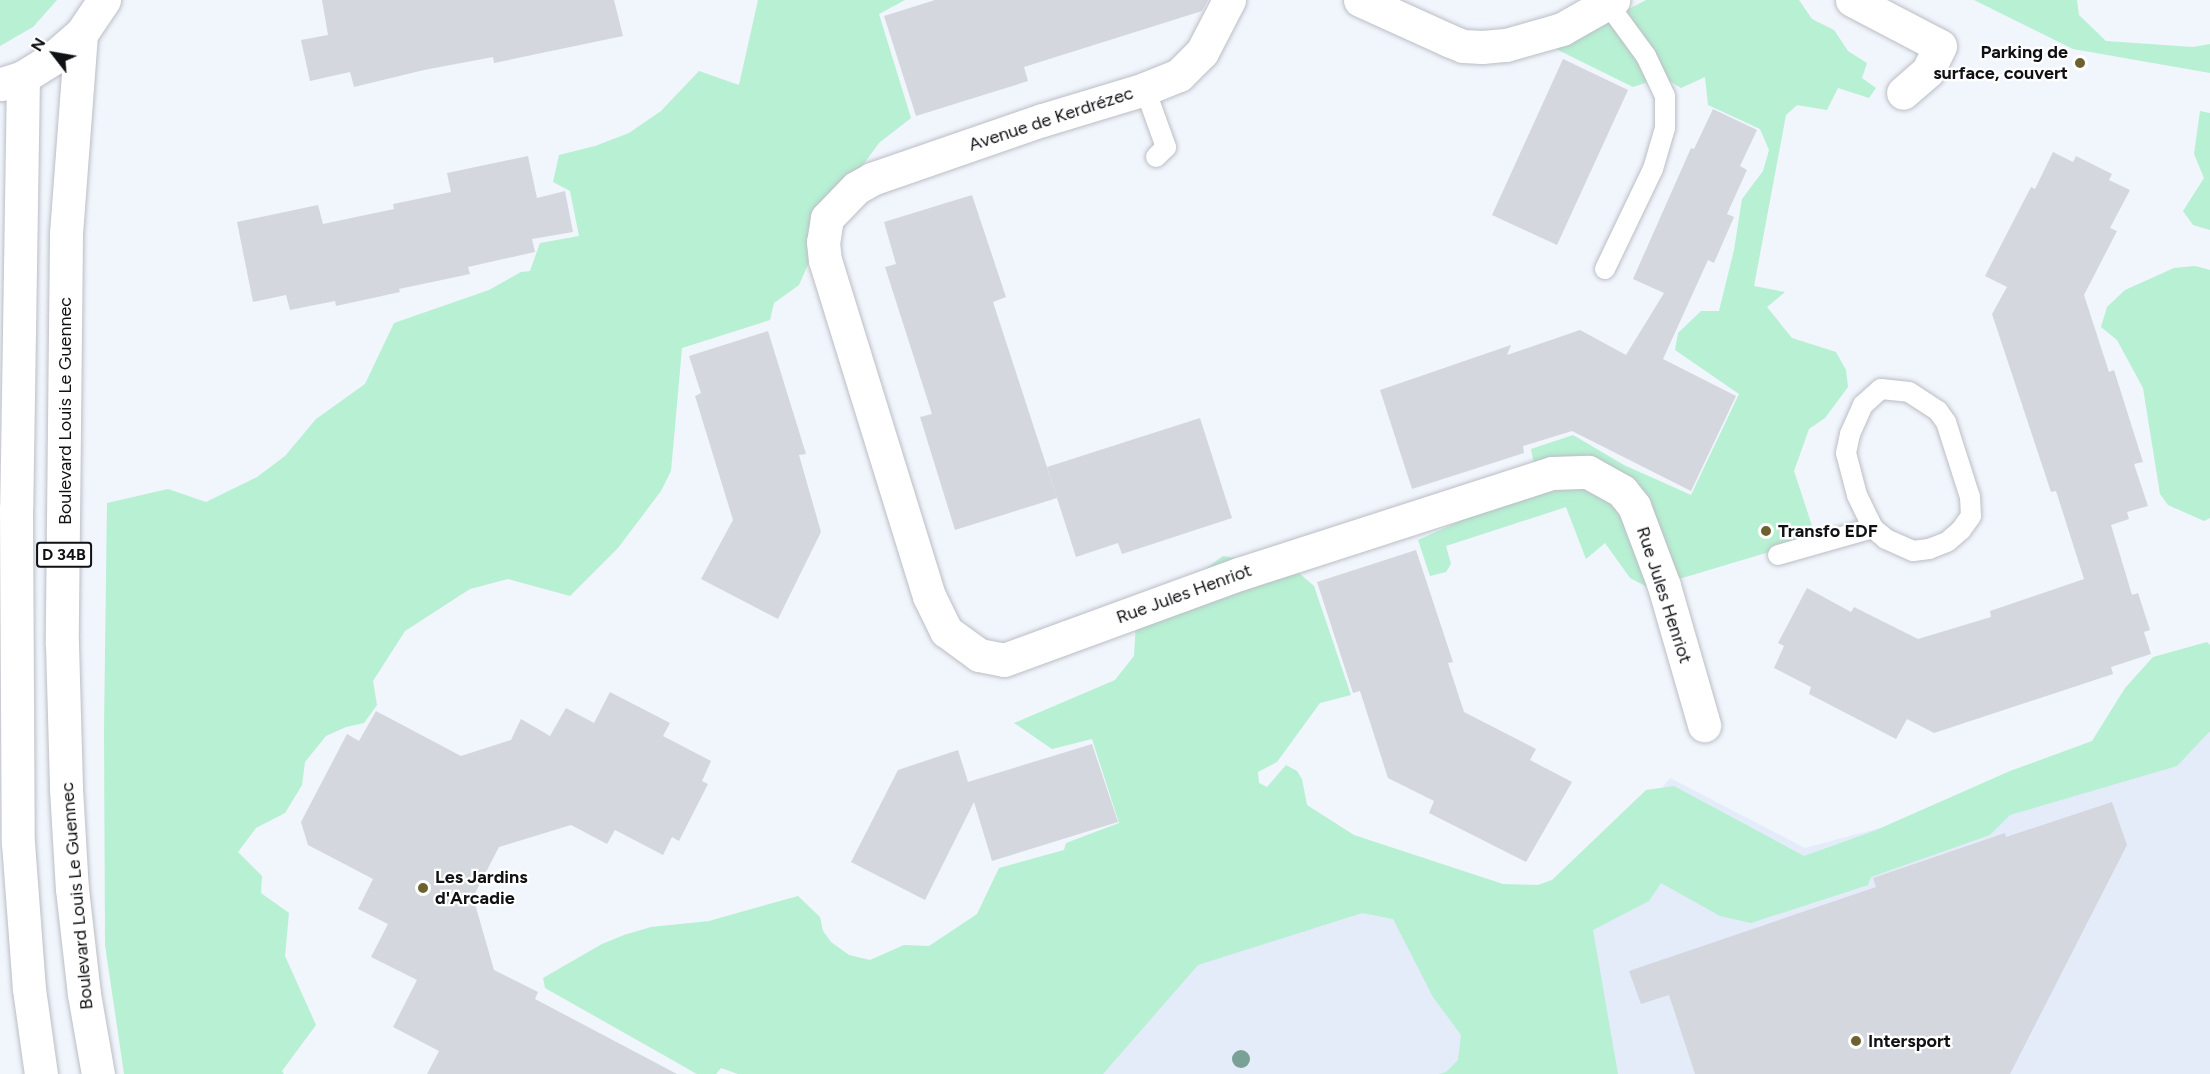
<!DOCTYPE html>
<html>
<head>
<meta charset="utf-8">
<style>
  body { margin:0 }
  #map { position:relative; width:2210px; height:1074px; overflow:hidden; background:#f1f5fc; font-family:Figtree,sans-serif }
  div>[style] { position:absolute }
  [style*='--x'] { left:calc(var(--x)*1px); top:calc(var(--y)*1px); width:calc(var(--w)*1px); rotate:calc(var(--a)*1deg) }
  .built>* { inset:0; background:#e4ebf9 }
  .green>* { inset:0; background:#b7f0d3 }
  .building>* { inset:0; background:#d4d7de }
  .roads { filter:drop-shadow(0 0 2px #bbbec5) drop-shadow(0 0 2px #bbbec5) }
  .lane>* { height:20px; margin:-10px; padding:0 10px; transform-origin:10px; border-radius:10px; background:#fff }
  .street>* { height:33px; margin:-16.5px; padding:0 16.5px; transform-origin:16.5px; border-radius:16.5px; background:#fff }
  .primary>* { height:33px; margin:-16.5px; padding:0 16.5px; transform-origin:16.5px; border-radius:16.5px; background:#fff }
  .trees>* { width:18px; height:18px; margin:-9px; border-radius:50%; background:#79a195 }
  .dots>* { width:16px; height:16px; translate:-50% -50%; box-sizing:border-box; border:3px solid #fff; border-radius:50% }
  span { translate:-50% -50%; white-space:nowrap; text-align:center; line-height:1.15; -webkit-text-stroke:4.5px #fff; paint-order:stroke }
  .shield-label span { padding:2px 4px; background:#fff; border:2px solid; border-radius:4px; -webkit-text-stroke-width:0 }
  .shield-label { font-size:16px; color:#101114; font-weight:700 }
  .poi-label { font-size:18px; color:#101114; font-weight:700 }
  .right { translate:-100% -50%; text-align:right }
  .left { translate:0 -50%; text-align:left }
  .street-label { font-size:18px; color:#101114 }
  .north { position:absolute; left:24px; top:24px; width:60px; height:60px; -webkit-text-stroke:4px #fff; paint-order:stroke; rotate:301deg; font-size:16px; font-weight:700; line-height:24px; text-align:center; color:#101114 }
  .north::after { content:''; display:block; margin:auto; width:21px; height:27px; background:#101114; clip-path:polygon(50% 0,100% 100%,50% 72%,0 100%) }
</style>
</head>
<body>
<div id="map">
  <div class="built">
    <i style="clip-path:polygon(2210px 660px,2210px 1074px,1022px 1074px,1210px 791px,1545px 915px,1577px 895px,1670px 778px,1805px 848px,2154px 755px)"></i>
  </div>
  <div class="green">
    <i style="clip-path:polygon(0 0,57px 0,33px 27px,0 46px)"></i>
    <i style="clip-path:polygon(758px 0,905px 0,879px 14px,911px 118px,879px 143px,852px 180px,818px 242px,799px 285px,774px 303px,770px 320px,682px 348px,671px 471px,661px 491px,618px 548px,570px 596px,508px 579px,470px 589px,405px 631px,373px 681px,377px 705px,364px 723px,346px 727px,326px 736px,305px 762px,302px 785px,285px 813px,256px 828px,238px 852px,262px 876px,261px 893px,289px 913px,285px 956px,316px 1025px,282px 1071px,284px 1074px,124px 1074px,105px 945px,104px 729px,107px 503px,168px 489px,206px 502px,257px 477px,285px 456px,316px 419px,365px 384px,394px 323px,489px 290px,521px 272px,530px 271px,540px 243px,579px 236px,570px 191px,553px 182px,559px 155px,595px 146px,629px 133px,661px 111px,699px 71px,739px 85px)"></i>
    <i style="clip-path:polygon(1646px 0,1799px 0,1812px 19px,1834px 30px,1848px 51px,1867px 63px,1862px 78px,1876px 88px,1869px 98px,1838px 88px,1827px 110px,1797px 105px,1786px 115px,1754px 286px,1785px 292px,1767px 307px,1792px 338px,1836px 352px,1846px 370px,1848px 387px,1825px 418px,1809px 429px,1794px 471px,1816px 538px,1649px 588px,1630px 578px,1605px 543px,1586px 559px,1566px 507px,1446px 546px,1451px 564px,1446px 572px,1430px 576px,1418px 540px,1538px 486px,1531px 449px,1573px 435px,1624px 465px,1691px 495px,1739px 394px,1675px 350px,1678px 333px,1701px 311px,1719px 311px,1734px 250px,1742px 199px,1763px 171px,1769px 150px,1760px 129px,1708px 105px,1705px 77px,1681px 88px,1663px 77px,1633px 87px,1554px 48px)"></i>
    <i style="clip-path:polygon(1974px 0,2077px 0,2079px 15px,2106px 41px,2193px 47px,2210px 44px,2210px 73px,2073px 49px)"></i>
    <i style="clip-path:polygon(2200px 111px,2210px 113px,2210px 230px,2193px 225px,2183px 211px,2204px 178px,2194px 154px)"></i>
    <i style="clip-path:polygon(2195px 266px,2210px 270px,2210px 518px,2204px 521px,2168px 505px,2160px 494px,2143px 388px,2117px 340px,2101px 327px,2107px 307px,2125px 290px,2174px 268px)"></i>
    <i style="clip-path:polygon(1223px 556px,1279px 565px,1299px 573px,1314px 586px,1351px 695px,1320px 703px,1277px 762px,1258px 772px,1259px 783px,1267px 787px,1286px 765px,1297px 771px,1302px 779px,1307px 805px,1354px 835px,1503px 884px,1538px 885px,1552px 880px,1646px 790px,1674px 786px,1804px 856px,1874px 831px,2010px 771px,2092px 741px,2125px 688px,2153px 657px,2207px 642px,2210px 645px,2210px 731px,2177px 766px,2010px 815px,1990px 835px,1871px 877px,1868px 885px,1751px 923px,1720px 916px,1661px 883px,1649px 901px,1593px 930px,1618px 1074px,1439px 1074px,1446px 1072px,1458px 1060px,1461px 1035px,1433px 997px,1393px 919px,1362px 913px,1198px 965px,1103px 1074px,738px 1074px,721px 1068px,716px 1074px,697px 1074px,545px 988px,543px 978px,602px 944px,624px 935px,651px 927px,709px 921px,798px 896px,820px 917px,823px 931px,831px 942px,849px 955px,870px 960px,904px 945px,929px 946px,977px 914px,999px 868px,1064px 850px,1066px 843px,1119px 823px,1092px 739px,1052px 749px,1014px 723px,1115px 680px,1134px 656px,1136px 620px)"></i>
  </div>
  <div class="building">
    <i style="clip-path:polygon(322px 0,614px 0,623px 36px,494px 63px,493px 57px,424px 70px,354px 87px,350px 72px,310px 81px,301px 40px,328px 35px)"></i>
    <i style="clip-path:polygon(935px 0,1208px 0,1202px 11px,1024px 67px,1028px 81px,916px 116px,884px 16px)"></i>
    <i style="clip-path:polygon(1563px 59px,1628px 90px,1557px 245px,1492px 215px)"></i>
    <i style="clip-path:polygon(1713px 109px,1757px 130px,1740px 166px,1747px 170px,1727px 214px,1734px 217px,1714px 263px,1708px 260px,1663px 359px,1736px 396px,1691px 491px,1572px 431px,1523px 446px,1524px 453px,1412px 489px,1380px 390px,1511px 345px,1507px 355px,1580px 330px,1626px 355px,1664px 293px,1633px 279px,1691px 148px,1694px 149px)"></i>
    <i style="clip-path:polygon(2053px 152px,2073px 162px,2076px 156px,2112px 174px,2109px 180px,2130px 190px,2110px 228px,2117px 231px,2084px 295px,2109px 372px,2114px 370px,2143px 462px,2134px 464px,2148px 506px,2127px 512px,2129px 519px,2111px 525px,2132px 595px,2138px 593px,2150px 630px,2144px 632px,2151px 654px,2111px 667px,2113px 674px,1934px 733px,1907px 719px,1896px 739px,1809px 694px,1811px 687px,1774px 668px,1784px 646px,1778px 643px,1807px 588px,1851px 612px,1854px 607px,1918px 639px,1991px 617px,1990px 611px,2084px 579px,2056px 491px,2051px 492px,1992px 314px,2007px 287px,1985px 276px,2031px 187px,2035px 189px)"></i>
    <i style="clip-path:polygon(528px 156px,537px 198px,565px 191px,573px 232px,532px 239px,535px 252px,468px 267px,470px 274px,399px 289px,400px 292px,336px 306px,335px 301px,290px 310px,286px 295px,253px 302px,237px 222px,318px 205px,323px 224px,394px 209px,393px 204px,451px 192px,447px 173px)"></i>
    <i style="clip-path:polygon(972px 195px,1006px 297px,993px 302px,1057px 498px,955px 530px,920px 417px,932px 414px,885px 267px,896px 264px,884px 222px)"></i>
    <i style="clip-path:polygon(768px 331px,806px 454px,799px 455px,821px 532px,778px 619px,701px 579px,733px 520px,695px 396px,701px 393px,689px 356px)"></i>
    <i style="clip-path:polygon(1200px 418px,1232px 518px,1122px 554px,1118px 543px,1076px 557px,1047px 467px)"></i>
    <i style="clip-path:polygon(1416px 550px,1453px 662px,1448px 663px,1464px 712px,1536px 749px,1530px 760px,1572px 782px,1526px 862px,1429px 813px,1434px 801px,1388px 778px,1360px 691px,1353px 693px,1317px 582px)"></i>
    <i style="clip-path:polygon(610px 692px,670px 723px,663px 736px,711px 761px,702px 781px,708px 784px,679px 841px,672px 837px,663px 855px,615px 830px,607px 844px,571px 825px,499px 847px,473px 897px,494px 970px,538px 992px,535px 999px,677px 1074px,427px 1074px,439px 1051px,393px 1027px,417px 980px,371px 957px,388px 924px,358px 909px,373px 879px,308px 845px,301px 822px,347px 734px,359px 741px,376px 711px,461px 756px,511px 740px,521px 719px,550px 736px,566px 708px,594px 723px)"></i>
    <i style="clip-path:polygon(1092px 744px,1118px 822px,992px 861px,974px 802px,925px 900px,851px 862px,898px 770px,958px 750px,968px 782px)"></i>
    <i style="clip-path:polygon(2112px 802px,2127px 845px,2010px 1074px,1695px 1074px,1669px 995px,1641px 1004px,1629px 971px,1876px 887px,1873px 878px,2005px 833px,2006px 837px)"></i>
  </div>
  <div class="roads">
    <div class="lane">
      <i style="--x:1145;--y:89;--w:62;--a:70.1"></i>
      <i style="--x:1166;--y:147;--w:14;--a:135"></i>
      <i style="--x:1605;--y:269;--w:111;--a:-64.4"></i>
      <i style="--x:1653;--y:169;--w:43;--a:-73.7"></i>
      <i style="--x:1665;--y:128;--w:32;--a:-90"></i>
      <i style="--x:1665;--y:96;--w:44;--a:-115.4"></i>
      <i style="--x:1646;--y:56;--w:64;--a:-126.2"></i>
      <i style="--x:1881;--y:389;--w:28;--a:6"></i>
      <i style="--x:1909;--y:392;--w:35;--a:33"></i>
      <i style="--x:1938;--y:411;--w:14;--a:54"></i>
      <i style="--x:1946;--y:422;--w:79;--a:72.3"></i>
      <i style="--x:1970;--y:497;--w:19;--a:87"></i>
      <i style="--x:1971;--y:516;--w:17;--a:126"></i>
      <i style="--x:1961;--y:530;--w:18;--a:139"></i>
      <i style="--x:1947;--y:542;--w:19;--a:159"></i>
      <i style="--x:1929;--y:549;--w:16;--a:173"></i>
      <i style="--x:1913;--y:551;--w:30;--a:-156"></i>
      <i style="--x:1886;--y:539;--w:17;--a:-140"></i>
      <i style="--x:1873;--y:528;--w:37;--a:-116"></i>
      <i style="--x:1857;--y:495;--w:43;--a:-104.7"></i>
      <i style="--x:1846;--y:453;--w:19;--a:-78"></i>
      <i style="--x:1850;--y:434;--w:32;--a:-66"></i>
      <i style="--x:1863;--y:405;--w:24;--a:-42"></i>
      <i style="--x:1778;--y:555;--w:99;--a:-15.9"></i>
    </div>
    <div class="street">
      <i style="--x:1229;--y:0;--w:59;--a:117.4"></i>
      <i style="--x:1202;--y:52;--w:33;--a:135"></i>
      <i style="--x:1179;--y:75;--w:37;--a:158"></i>
      <i style="--x:1145;--y:89;--w:108;--a:163.2"></i>
      <i style="--x:1042;--y:120;--w:180;--a:160.9"></i>
      <i style="--x:872;--y:179;--w:18;--a:151"></i>
      <i style="--x:856;--y:188;--w:42;--a:134"></i>
      <i style="--x:827;--y:218;--w:24;--a:99"></i>
      <i style="--x:823;--y:242;--w:18;--a:84"></i>
      <i style="--x:825;--y:260;--w:352;--a:72.8"></i>
      <i style="--x:929;--y:596;--w:39;--a:64"></i>
      <i style="--x:946;--y:631;--w:41;--a:36"></i>
      <i style="--x:979;--y:655;--w:25;--a:11"></i>
      <i style="--x:1004;--y:660;--w:250;--a:-20.1"></i>
      <i style="--x:1239;--y:574;--w:329;--a:-17.9"></i>
      <i style="--x:1552;--y:473;--w:36;--a:-2"></i>
      <i style="--x:1588;--y:472;--w:39;--a:29"></i>
      <i style="--x:1622;--y:491;--w:19;--a:51"></i>
      <i style="--x:1634;--y:506;--w:85;--a:69.4"></i>
      <i style="--x:1664;--y:586;--w:145;--a:73.9"></i>
      <i style="--x:1360;--y:0;--w:97;--a:24.4"></i>
      <i style="--x:1448;--y:40;--w:16;--a:22"></i>
      <i style="--x:1463;--y:46;--w:19;--a:3"></i>
      <i style="--x:1482;--y:47;--w:24;--a:-5"></i>
      <i style="--x:1506;--y:45;--w:58;--a:-15.9"></i>
      <i style="--x:1562;--y:29;--w:59;--a:-29.6"></i>
      <i style="--x:1852;--y:0;--w:99;--a:27.6"></i>
      <i style="--x:1940;--y:46;--w:28;--a:116"></i>
      <i style="--x:1928;--y:71;--w:33;--a:139"></i>
    </div>
    <div class="primary">
      <i style="--x:81;--y:34;--w:202;--a:94.3"></i>
      <i style="--x:66;--y:235;--w:409;--a:90.6"></i>
      <i style="--x:62;--y:644;--w:145;--a:88.4"></i>
      <i style="--x:66;--y:789;--w:100;--a:86.6"></i>
      <i style="--x:72;--y:889;--w:106;--a:83.5"></i>
      <i style="--x:84;--y:994;--w:81;--a:80.1"></i>
      <i style="--x:23;--y:77;--w:431;--a:90.9"></i>
      <i style="--x:16;--y:508;--w:335;--a:89.7"></i>
      <i style="--x:18;--y:843;--w:146;--a:85.7"></i>
      <i style="--x:29;--y:989;--w:86;--a:82"></i>
      <i style="--x:2;--y:84;--w:22;--a:-18"></i>
      <i style="--x:23;--y:77;--w:36;--a:-32"></i>
      <i style="--x:53;--y:58;--w:37;--a:-41"></i>
      <i style="--x:81;--y:34;--w:41;--a:-55.9"></i>
    </div>
  </div>
  <div class="trees">
    <i style="left:1241px;top:1059px"></i>
  </div>
  <div class="dots">
    <i style="left:2080px;top:63px;background:#6c622f"></i>
    <i style="left:1766px;top:531px;background:#6c622f"></i>
    <i style="left:423px;top:888px;background:#6c622f"></i>
    <i style="left:1856px;top:1041px;background:#6c622f"></i>
  </div>
  <div class="shield-label">
    <span style="left:64px;top:555px">D 34B</span>
  </div>
  <div class="poi-label">
    <span class="right" style="left:2068px;top:63px">Parking de<br>surface, couvert</span>
    <span class="left" style="left:1778px;top:531px">Transfo EDF</span>
    <span class="left" style="left:435px;top:888px">Les Jardins<br>d'Arcadie</span>
    <span class="left" style="left:1868px;top:1041px">Intersport</span>
  </div>
  <div class="street-label">
    <span style="left:1051px;top:119px;rotate:-18deg">Avenue de Kerdrézec</span>
    <span style="left:65px;top:411px;rotate:-90deg">Boulevard Louis Le Guennec</span>
    <span style="left:1184px;top:594px;rotate:-20deg">Rue Jules Henriot</span>
    <span style="left:1664px;top:595px;rotate:72deg">Rue Jules Henriot</span>
    <span style="left:77px;top:896px;rotate:-95deg">Boulevard Louis Le Guennec</span>
  </div>
  <div class="north">N</div>
</div>
</body>
</html>
